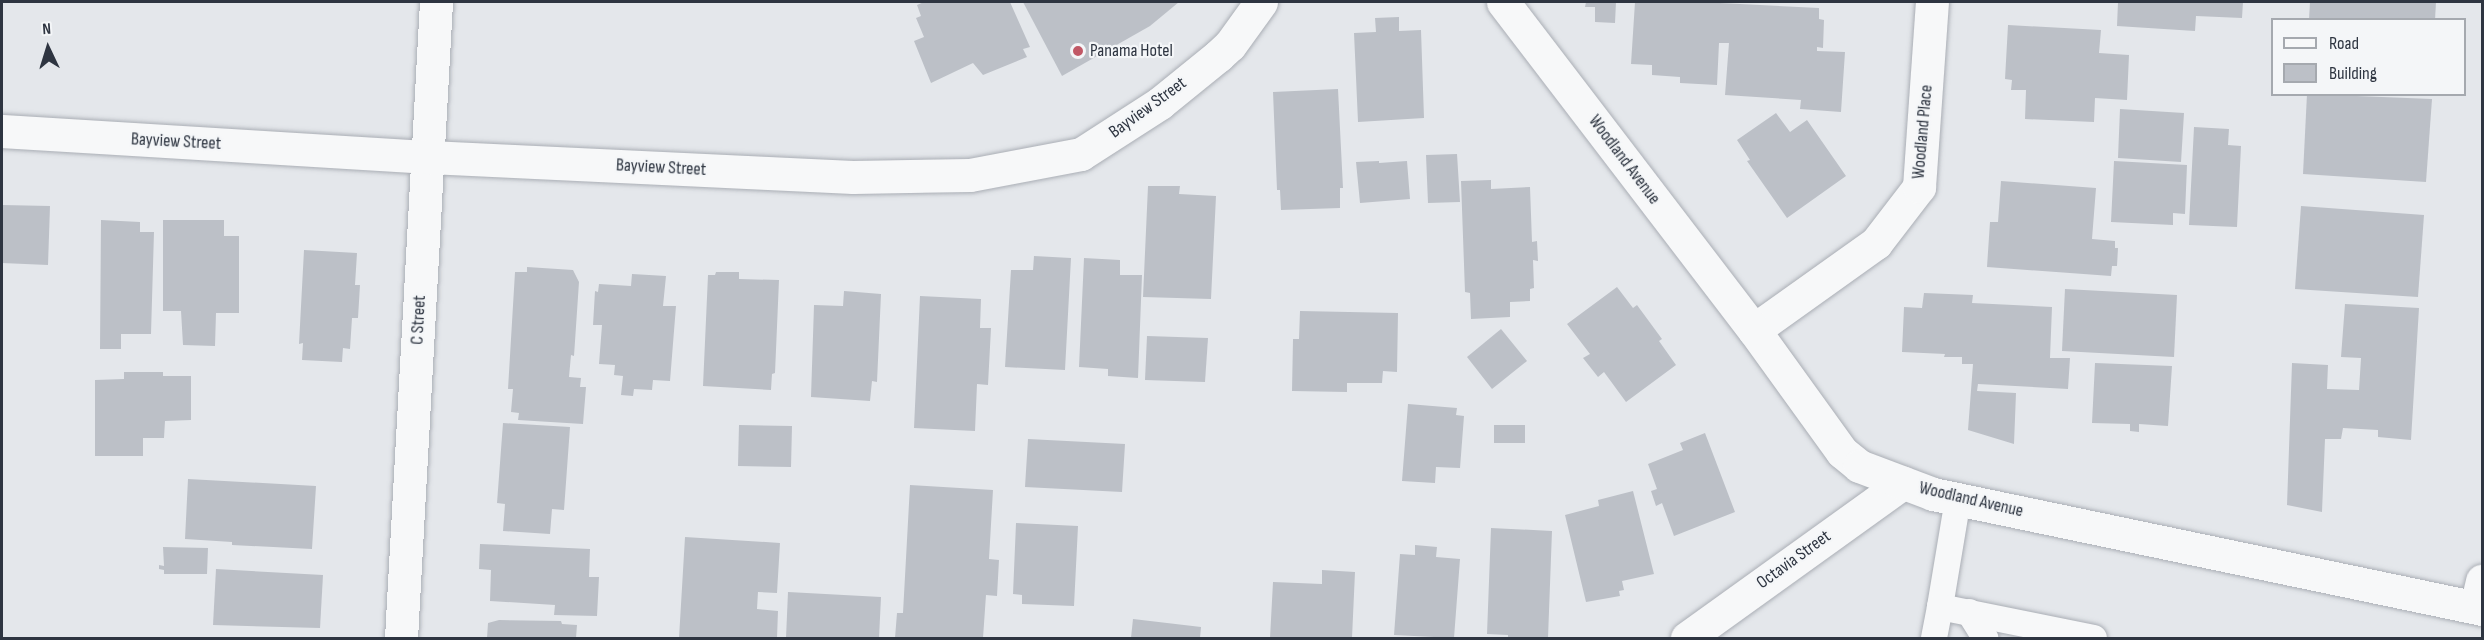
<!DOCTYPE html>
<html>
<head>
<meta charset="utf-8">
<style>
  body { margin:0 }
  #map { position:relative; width:2484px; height:640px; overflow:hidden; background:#e4e7eb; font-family:"Sofia Sans Condensed",sans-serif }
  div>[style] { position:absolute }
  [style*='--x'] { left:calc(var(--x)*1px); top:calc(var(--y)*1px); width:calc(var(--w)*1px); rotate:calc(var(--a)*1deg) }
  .building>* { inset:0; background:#bcc0c7 }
  .roads { filter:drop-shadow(0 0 2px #aaaeb5) drop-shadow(0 0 2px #aaaeb5) }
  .service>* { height:26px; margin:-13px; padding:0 13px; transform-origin:13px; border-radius:13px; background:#f7f8f9 }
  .minor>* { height:33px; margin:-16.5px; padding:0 16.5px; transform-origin:16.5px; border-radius:16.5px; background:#f7f8f9 }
  .tertiary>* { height:33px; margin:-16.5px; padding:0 16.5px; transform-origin:16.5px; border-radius:16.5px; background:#f7f8f9 }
  .dots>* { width:16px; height:16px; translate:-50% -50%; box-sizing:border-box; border:3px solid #f4f6f8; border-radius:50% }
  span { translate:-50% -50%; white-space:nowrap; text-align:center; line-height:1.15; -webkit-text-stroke:4.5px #f4f6f8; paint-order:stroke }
  .poi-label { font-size:18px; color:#2e3541 }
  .left { translate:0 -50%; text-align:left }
  .street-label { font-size:18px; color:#2e3541 }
  .frame { position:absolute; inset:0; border:3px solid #2e3541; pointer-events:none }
  .legend { position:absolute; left:2271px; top:18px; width:195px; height:78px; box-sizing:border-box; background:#f4f6f8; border:2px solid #a5a9af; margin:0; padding:8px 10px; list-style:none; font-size:18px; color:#2e3541 }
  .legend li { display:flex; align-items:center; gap:12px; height:30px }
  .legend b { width:30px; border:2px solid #a5a9af }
  .north { position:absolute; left:18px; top:18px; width:60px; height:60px; -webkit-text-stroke:4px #f4f6f8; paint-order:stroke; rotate:356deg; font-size:16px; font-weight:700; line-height:24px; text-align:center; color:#2e3541 }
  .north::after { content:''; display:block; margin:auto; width:21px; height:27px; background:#2e3541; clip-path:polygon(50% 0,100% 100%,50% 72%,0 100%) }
</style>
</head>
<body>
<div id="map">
  <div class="building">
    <i style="clip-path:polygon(924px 2px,1010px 2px,1030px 47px,1023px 49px,1027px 57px,983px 75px,973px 63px,931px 83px,914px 41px,924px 37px,916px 18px,921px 16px,917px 5px)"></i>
    <i style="clip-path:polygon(1023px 2px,1179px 2px,1150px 26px,1062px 76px)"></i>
    <i style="clip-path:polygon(1586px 2px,1616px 2px,1615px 23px,1595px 22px,1595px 7px,1585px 7px)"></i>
    <i style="clip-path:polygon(1635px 2px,1700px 2px,1819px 8px,1819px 19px,1824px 20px,1823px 48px,1817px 47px,1817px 51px,1845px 52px,1841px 112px,1800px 109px,1801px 100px,1725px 95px,1729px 43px,1719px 43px,1717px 85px,1680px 83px,1680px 77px,1652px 75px,1652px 65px,1631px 64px)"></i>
    <i style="clip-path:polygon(2118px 2px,2243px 2px,2242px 18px,2196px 16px,2195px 31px,2117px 26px)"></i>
    <i style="clip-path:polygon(2310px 2px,2436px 2px,2435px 20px,2309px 20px)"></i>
    <i style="clip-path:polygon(1399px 17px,1399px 31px,1421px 30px,1424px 118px,1358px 122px,1354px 33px,1376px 32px,1375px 18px)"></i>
    <i style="clip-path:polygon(2008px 25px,2101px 30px,2099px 53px,2129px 55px,2127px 100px,2095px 98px,2094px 122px,2025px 119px,2026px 90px,2011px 90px,2012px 80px,2005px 79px)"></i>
    <i style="clip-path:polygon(1338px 89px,1343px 188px,1340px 188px,1340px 208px,1281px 210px,1280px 190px,1277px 190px,1273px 92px)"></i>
    <i style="clip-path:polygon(2307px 94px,2432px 99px,2426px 182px,2303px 174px)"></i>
    <i style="clip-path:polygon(2120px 109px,2184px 113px,2181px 162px,2118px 158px)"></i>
    <i style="clip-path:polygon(1776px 113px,1790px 132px,1807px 120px,1846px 176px,1787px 218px,1747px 161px,1750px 160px,1737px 140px)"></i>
    <i style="clip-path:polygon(2194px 127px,2229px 129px,2228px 145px,2241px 146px,2237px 227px,2189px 225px)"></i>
    <i style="clip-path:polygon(1457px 154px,1460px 202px,1428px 203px,1426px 155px)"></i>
    <i style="clip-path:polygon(1379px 161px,1379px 163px,1407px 161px,1410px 199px,1360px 203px,1356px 162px)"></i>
    <i style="clip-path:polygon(2114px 161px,2187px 165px,2185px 214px,2173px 213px,2173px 225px,2111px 222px)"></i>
    <i style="clip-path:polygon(1491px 180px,1491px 189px,1530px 187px,1532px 242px,1537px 241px,1538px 261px,1533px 260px,1534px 288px,1530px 289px,1530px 301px,1510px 302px,1510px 317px,1471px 319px,1470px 293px,1465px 292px,1461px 181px)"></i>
    <i style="clip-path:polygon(2001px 181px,2096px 188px,2092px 239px,2115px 241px,2115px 248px,2118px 248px,2117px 266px,2112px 266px,2111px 276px,1987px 267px,1990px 222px,1998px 222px)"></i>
    <i style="clip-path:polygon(1148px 186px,1180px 186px,1179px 194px,1216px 196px,1211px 299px,1143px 297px)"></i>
    <i style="clip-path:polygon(2px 205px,50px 206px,48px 265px,2px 263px)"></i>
    <i style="clip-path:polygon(2301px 206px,2424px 215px,2418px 297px,2295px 289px)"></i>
    <i style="clip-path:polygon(101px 220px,140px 222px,140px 232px,154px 232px,151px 334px,121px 334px,121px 349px,100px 349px)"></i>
    <i style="clip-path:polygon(163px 220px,224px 220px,224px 236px,239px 236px,239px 313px,216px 313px,215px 346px,183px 345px,181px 311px,163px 311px)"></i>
    <i style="clip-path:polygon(304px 250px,357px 253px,355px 285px,360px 285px,358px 318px,352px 318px,350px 349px,343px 348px,342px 362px,302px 360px,303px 343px,299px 344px)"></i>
    <i style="clip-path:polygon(1034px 256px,1071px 258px,1065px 370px,1005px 367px,1011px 270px,1033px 270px)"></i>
    <i style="clip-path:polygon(1084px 258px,1120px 260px,1120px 275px,1142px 275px,1138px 378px,1108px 376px,1108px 369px,1079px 367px)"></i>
    <i style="clip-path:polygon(527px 267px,573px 270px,579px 282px,574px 356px,571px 355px,569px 377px,581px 378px,580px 387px,586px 387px,583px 424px,518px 420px,519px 413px,511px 412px,513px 389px,508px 389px,515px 272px,527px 272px)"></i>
    <i style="clip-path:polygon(716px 272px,739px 272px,739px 279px,779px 280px,775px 373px,772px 374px,771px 390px,703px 386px,708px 275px,715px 275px)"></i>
    <i style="clip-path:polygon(632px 274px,666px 276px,663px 306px,676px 306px,670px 381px,653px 380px,652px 390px,634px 389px,633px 396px,621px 395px,623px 376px,614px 375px,615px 365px,599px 364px,602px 325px,593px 325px,595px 291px,598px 292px,599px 284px,631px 286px)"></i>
    <i style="clip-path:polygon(1617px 287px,1633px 308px,1637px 305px,1662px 339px,1659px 341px,1676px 365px,1626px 402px,1604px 372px,1598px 377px,1583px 358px,1590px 354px,1567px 324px)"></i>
    <i style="clip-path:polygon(2065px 289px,2177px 295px,2174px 357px,2062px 351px)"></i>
    <i style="clip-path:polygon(844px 291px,881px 294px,877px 382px,872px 381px,870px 401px,811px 397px,814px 305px,843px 306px)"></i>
    <i style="clip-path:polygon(1924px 293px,1973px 295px,1972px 303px,2052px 307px,2050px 358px,2070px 358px,2068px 389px,1978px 384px,1977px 391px,2016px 393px,2014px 444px,1968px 430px,1973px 364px,1962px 364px,1962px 357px,1944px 357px,1945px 354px,1902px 352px,1904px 307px,1922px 308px)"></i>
    <i style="clip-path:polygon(920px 296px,981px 299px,980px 328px,991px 328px,988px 385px,977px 384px,975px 431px,914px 428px)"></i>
    <i style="clip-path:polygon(2345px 304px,2419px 308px,2411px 440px,2378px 437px,2378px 430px,2343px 428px,2341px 439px,2325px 439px,2322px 512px,2287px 505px,2292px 363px,2328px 365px,2327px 389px,2359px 390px,2361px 358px,2341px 357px)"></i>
    <i style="clip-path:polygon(1300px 311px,1398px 313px,1397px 372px,1383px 371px,1382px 383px,1347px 383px,1347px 392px,1292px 391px,1293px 339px,1299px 339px)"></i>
    <i style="clip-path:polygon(1501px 329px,1527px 361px,1492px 389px,1467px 357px)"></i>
    <i style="clip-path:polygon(1147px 336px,1208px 338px,1205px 382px,1145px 380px)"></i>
    <i style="clip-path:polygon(2095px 363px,2172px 366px,2168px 426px,2139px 424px,2139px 432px,2130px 431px,2130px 424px,2092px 423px)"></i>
    <i style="clip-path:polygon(124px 372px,163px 372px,163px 376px,191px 376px,191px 420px,165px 421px,164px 438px,143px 438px,143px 456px,95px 456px,95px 380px,124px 379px)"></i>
    <i style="clip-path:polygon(1408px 404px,1457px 408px,1456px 415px,1464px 416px,1460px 468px,1436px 467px,1435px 483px,1402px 481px)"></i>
    <i style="clip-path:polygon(503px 423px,570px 427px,564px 510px,552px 509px,550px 534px,503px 531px,505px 504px,497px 503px)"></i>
    <i style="clip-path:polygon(739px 425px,792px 426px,791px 467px,738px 466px)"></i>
    <i style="clip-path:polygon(1494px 425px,1525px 425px,1525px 443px,1494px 443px)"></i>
    <i style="clip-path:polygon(1705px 433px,1735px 512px,1674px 536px,1662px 503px,1656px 506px,1651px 491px,1657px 489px,1648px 464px,1683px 450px,1680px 443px)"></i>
    <i style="clip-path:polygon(1028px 439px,1125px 444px,1122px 492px,1025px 487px)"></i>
    <i style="clip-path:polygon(188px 479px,316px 486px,312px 549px,232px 545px,232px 542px,185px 539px)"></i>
    <i style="clip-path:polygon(910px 485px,993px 490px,989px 559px,999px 560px,997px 596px,986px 595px,983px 638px,895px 638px,897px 613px,903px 613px)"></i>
    <i style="clip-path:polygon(1633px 491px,1654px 574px,1622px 581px,1624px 590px,1619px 591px,1620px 596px,1586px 602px,1565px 515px,1599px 506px,1598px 500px)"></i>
    <i style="clip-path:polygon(1016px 523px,1078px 526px,1074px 606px,1022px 604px,1022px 595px,1013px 594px)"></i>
    <i style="clip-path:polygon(1491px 528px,1552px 531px,1548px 638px,1508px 638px,1508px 635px,1487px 634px)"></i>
    <i style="clip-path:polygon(685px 537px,780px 543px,777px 593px,758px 592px,757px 609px,778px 611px,777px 638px,679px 638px)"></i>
    <i style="clip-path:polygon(480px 544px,590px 549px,589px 577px,599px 577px,597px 616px,554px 615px,555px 605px,490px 601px,491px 570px,479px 569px)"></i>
    <i style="clip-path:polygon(1415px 545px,1437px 547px,1436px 557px,1460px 559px,1454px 638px,1394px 635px,1400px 554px,1415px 555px)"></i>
    <i style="clip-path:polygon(163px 547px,208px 548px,207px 574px,164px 574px,164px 570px,159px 569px,159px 565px,164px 566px)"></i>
    <i style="clip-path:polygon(216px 569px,323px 575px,320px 628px,213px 625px)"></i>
    <i style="clip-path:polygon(1322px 570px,1355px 572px,1352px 638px,1270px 638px,1273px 582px,1322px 584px)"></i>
    <i style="clip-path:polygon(788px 592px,881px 597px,879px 638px,786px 638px)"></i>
    <i style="clip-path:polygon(1133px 619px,1201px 627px,1200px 638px,1131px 638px)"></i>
    <i style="clip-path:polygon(499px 620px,561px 621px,562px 624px,577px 625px,576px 638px,487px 638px,488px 623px)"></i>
  </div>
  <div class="roads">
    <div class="service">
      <i style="--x:1958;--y:499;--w:109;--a:99.5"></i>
      <i style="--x:1940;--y:607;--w:157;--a:11.4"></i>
      <i style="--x:1969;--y:612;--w:31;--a:58"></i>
      <i style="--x:1934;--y:638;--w:32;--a:-79"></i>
    </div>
    <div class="minor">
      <i style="--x:1754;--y:330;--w:150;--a:-35.5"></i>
      <i style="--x:1876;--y:243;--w:71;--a:-52.5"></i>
      <i style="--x:1919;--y:187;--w:185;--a:-86"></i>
      <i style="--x:2476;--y:607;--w:27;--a:-77"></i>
      <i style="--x:401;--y:638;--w:637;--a:-86.85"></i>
      <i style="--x:1687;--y:638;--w:266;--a:-35.7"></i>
    </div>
    <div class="tertiary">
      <i style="--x:1503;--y:2;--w:413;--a:52.6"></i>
      <i style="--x:1754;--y:330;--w:150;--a:54.2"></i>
      <i style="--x:1842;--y:452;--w:22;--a:39"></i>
      <i style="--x:1859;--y:466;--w:79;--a:20.7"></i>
      <i style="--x:1933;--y:494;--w:561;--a:11.83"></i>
      <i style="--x:2;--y:131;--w:428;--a:3.5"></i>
      <i style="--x:429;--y:157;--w:424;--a:2.7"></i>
      <i style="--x:853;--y:177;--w:117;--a:-1"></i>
      <i style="--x:970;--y:175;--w:113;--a:-10.7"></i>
      <i style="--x:1081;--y:154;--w:94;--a:-32.8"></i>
      <i style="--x:1160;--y:103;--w:75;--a:-39"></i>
      <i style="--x:1218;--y:56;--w:16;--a:-43"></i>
      <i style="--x:1230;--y:45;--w:53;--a:-54.2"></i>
    </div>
  </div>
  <div class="dots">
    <i style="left:1078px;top:51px;background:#c15866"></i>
  </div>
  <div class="poi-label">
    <span class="left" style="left:1090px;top:51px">Panama Hotel</span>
  </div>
  <div class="street-label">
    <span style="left:1148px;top:108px;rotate:-36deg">Bayview Street</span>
    <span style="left:1923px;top:132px;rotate:-85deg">Woodland Place</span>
    <span style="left:176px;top:142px;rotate:3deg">Bayview Street</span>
    <span style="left:1624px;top:160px;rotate:53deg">Woodland Avenue</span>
    <span style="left:661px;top:168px;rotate:3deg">Bayview Street</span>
    <span style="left:419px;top:320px;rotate:-87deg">C Street</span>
    <span style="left:1971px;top:500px;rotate:13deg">Woodland Avenue</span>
    <span style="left:1794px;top:560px;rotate:-36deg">Octavia Street</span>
  </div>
  <div class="frame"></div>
  <ul class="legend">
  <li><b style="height:8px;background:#f7f8f9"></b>Road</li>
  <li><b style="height:16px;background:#bcc0c7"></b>Building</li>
  </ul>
  <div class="north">N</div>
</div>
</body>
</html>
